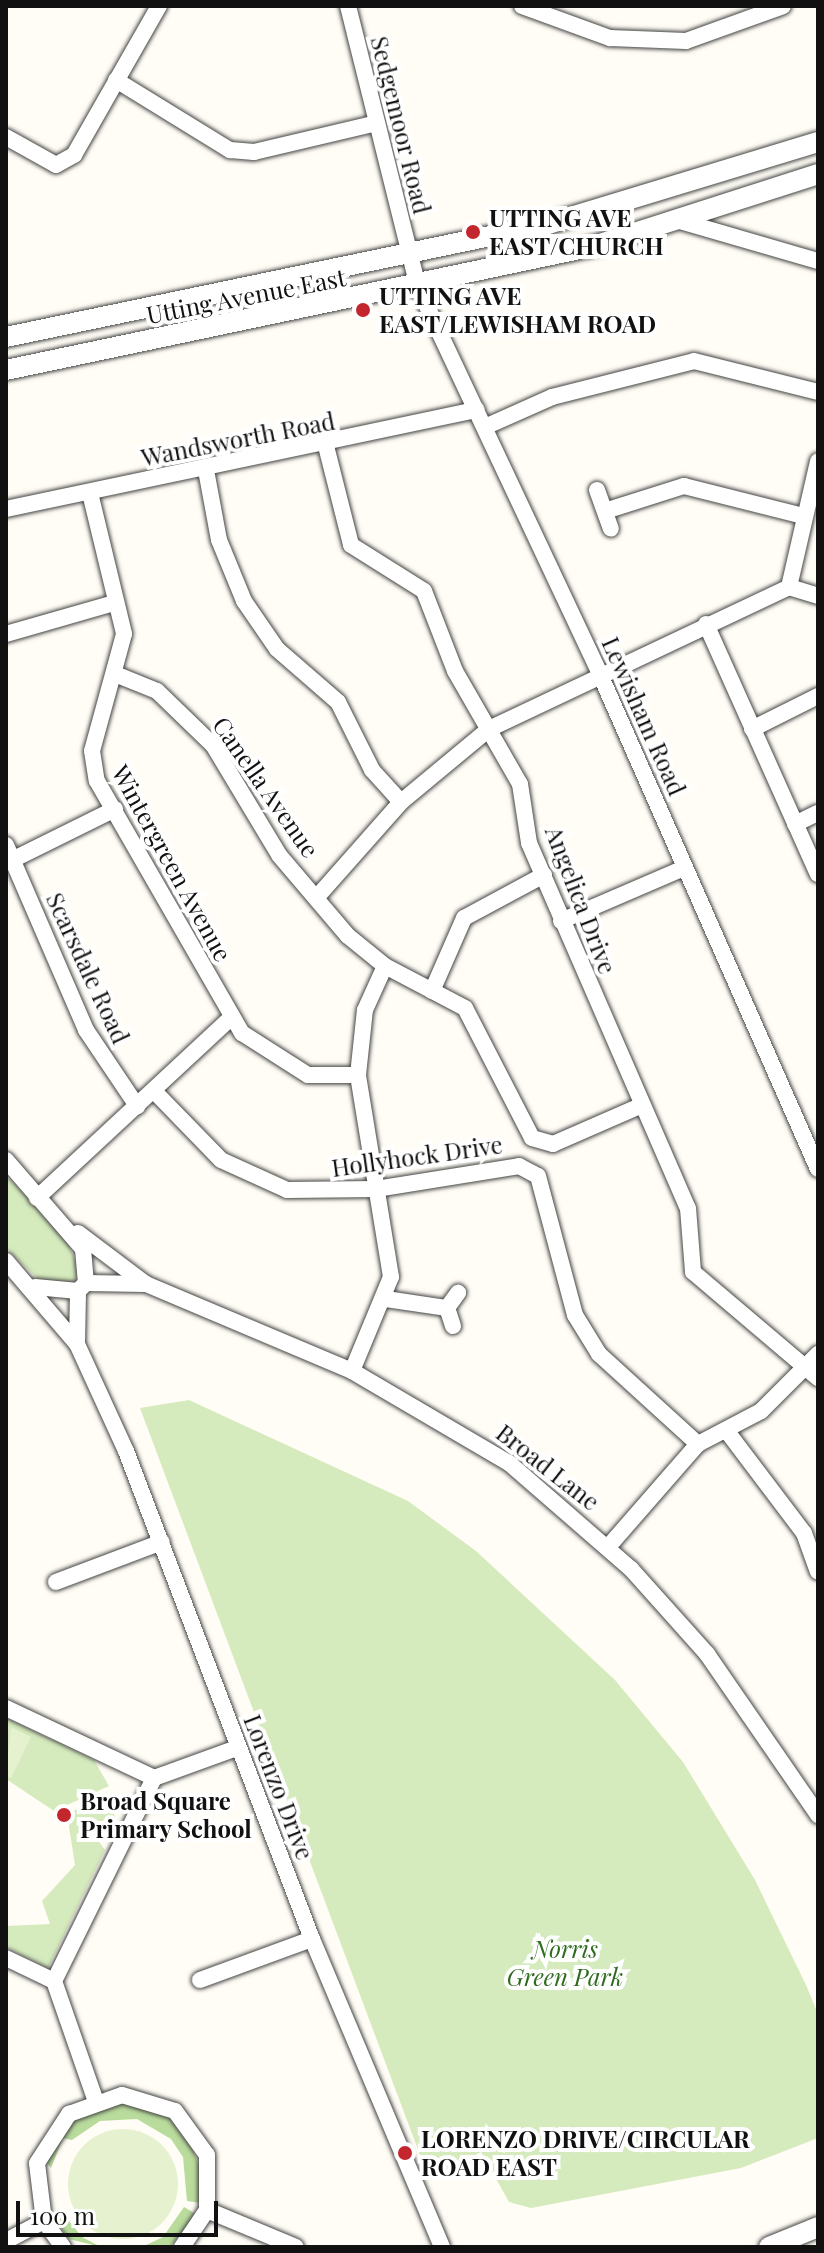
<!DOCTYPE html>
<html>
<head>
<meta charset="utf-8">
<style>
  body { margin:0 }
  #map { position:relative; width:824px; height:2253px; overflow:hidden; background:#fffdf5; font-family:"Playfair Display",serif }
  div>[style] { position:absolute }
  [style*='--x'] { left:calc(var(--x)*1px); top:calc(var(--y)*1px); width:calc(var(--w)*1px); rotate:calc(var(--a)*1deg) }
  .green>* { inset:0; background:#d5ebbd }
  .forest>* { inset:0; background:#b9dc9c }
  .pitch>* { inset:0; background:#e6f2cf }
  .round { border-radius:50% }
  .roads { filter:drop-shadow(0 0 2px #444) drop-shadow(0 0 2px #444) }
  .minor>* { height:16px; margin:-8px; padding:0 8px; transform-origin:8px; border-radius:8px; background:#fff }
  .tertiary>* { height:20px; margin:-10px; padding:0 10px; transform-origin:10px; border-radius:10px; background:#fff }
  .dots>* { width:22px; height:22px; translate:-50% -50%; box-sizing:border-box; border:4px solid #fff; border-radius:50% }
  span { translate:-50% -50%; white-space:nowrap; text-align:center; line-height:1.15; -webkit-text-stroke:8px #fff; paint-order:stroke }
  .street-label { font-size:24px; color:#111 }
  .poi-label { font-size:24px; color:#111; font-weight:700 }
  .left { translate:0 -50%; text-align:left }
  .park-label { font-size:24px; color:#2f6b1f; font-style:italic }
  .frame { position:absolute; inset:0; border:8px solid #111; pointer-events:none }
  .scale { position:absolute; left:16px; top:2201px; width:202px; height:36px; box-sizing:border-box; border:4px solid #111; border-top:0; padding-left:10px; font-size:24px; line-height:28px; white-space:nowrap; color:#111; -webkit-text-stroke:6px #fff; paint-order:stroke }
</style>
</head>
<body>
<div id="map">
  <div class="green">
    <i style="clip-path:polygon(6px 1176px,64px 1233px,79px 1270px,73px 1283px,38px 1279px,6px 1248px)"></i>
    <i style="clip-path:polygon(189px 1400px,408px 1501px,476px 1551px,615px 1680px,683px 1762px,755px 1880px,806px 1985px,818px 2014px,818px 2138px,741px 2168px,531px 2208px,509px 2202px,481px 2152px,429px 2179px,140px 1408px)"></i>
    <i style="clip-path:polygon(6px 1718px,94px 1760px,109px 1786px,54px 1811px,6px 1779px)"></i>
    <i style="clip-path:polygon(108px 1794px,115px 1817px,95px 1836px,105px 1850px,48px 1968px,6px 1947px,6px 1926px,50px 1924px,42px 1901px,75px 1865px,67px 1814px)"></i>
  </div>
  <div class="forest">
    <i style="clip-path:polygon(121px 2102px,166px 2114px,184px 2129px,204px 2177px,201px 2203px,187px 2201px,183px 2157px,171px 2139px,137px 2119px,100px 2121px,72px 2140px,63px 2138px,51px 2168px,47px 2163px,58px 2138px,76px 2118px)"></i>
    <i style="clip-path:polygon(184px 2207px,196px 2214px,170px 2247px,142px 2247px,163px 2237px)"></i>
    <i style="clip-path:polygon(64px 2215px,82px 2237px,101px 2247px,69px 2239px,57px 2222px)"></i>
  </div>
  <div class="pitch">
    <i style="clip-path:polygon(11px 1727px,31px 1737px,11px 1778px,6px 1775px)"></i>
    <i class="round" style="left:68px;top:2129px;width:110px;height:110px"></i>
  </div>
  <div class="roads">
    <div class="minor">
      <i style="--x:348;--y:6;--w:290;--a:76"></i>
      <i style="--x:418;--y:287;--w:425;--a:64.8"></i>
      <i style="--x:599;--y:672;--w:543;--a:66.22"></i>
      <i style="--x:522;--y:6;--w:94;--a:20"></i>
      <i style="--x:610;--y:38;--w:76;--a:2.3"></i>
      <i style="--x:686;--y:41;--w:103;--a:-19.8"></i>
      <i style="--x:116;--y:80;--w:134;--a:31.6"></i>
      <i style="--x:230;--y:150;--w:24;--a:5"></i>
      <i style="--x:254;--y:152;--w:121;--a:-13.3"></i>
      <i style="--x:6;--y:137;--w:57;--a:29.2"></i>
      <i style="--x:56;--y:165;--w:21;--a:-29"></i>
      <i style="--x:74;--y:155;--w:172;--a:-60.3"></i>
      <i style="--x:680;--y:221;--w:144;--a:16.2"></i>
      <i style="--x:487;--y:426;--w:71;--a:-24"></i>
      <i style="--x:552;--y:397;--w:146;--a:-14.2"></i>
      <i style="--x:694;--y:361;--w:128;--a:14"></i>
      <i style="--x:326;--y:446;--w:102;--a:75.8"></i>
      <i style="--x:351;--y:545;--w:86;--a:32.2"></i>
      <i style="--x:424;--y:591;--w:86;--a:68.8"></i>
      <i style="--x:455;--y:671;--w:130;--a:60.1"></i>
      <i style="--x:520;--y:784;--w:60;--a:81.3"></i>
      <i style="--x:529;--y:843;--w:398;--a:66.5"></i>
      <i style="--x:688;--y:1208;--w:64;--a:85.5"></i>
      <i style="--x:693;--y:1272;--w:164;--a:40.3"></i>
      <i style="--x:206;--y:470;--w:71;--a:79.5"></i>
      <i style="--x:219;--y:540;--w:66;--a:67.7"></i>
      <i style="--x:244;--y:601;--w:58;--a:55.5"></i>
      <i style="--x:277;--y:649;--w:81;--a:41"></i>
      <i style="--x:338;--y:702;--w:76;--a:63.4"></i>
      <i style="--x:372;--y:770;--w:43;--a:47.8"></i>
      <i style="--x:597;--y:490;--w:41;--a:70.3"></i>
      <i style="--x:90;--y:493;--w:145;--a:76.4"></i>
      <i style="--x:124;--y:634;--w:121;--a:105.3"></i>
      <i style="--x:92;--y:751;--w:30;--a:81"></i>
      <i style="--x:97;--y:781;--w:291;--a:60.1"></i>
      <i style="--x:242;--y:1033;--w:78;--a:32.5"></i>
      <i style="--x:308;--y:1075;--w:50;--a:0"></i>
      <i style="--x:6;--y:509;--w:481;--a:-11.9"></i>
      <i style="--x:605;--y:511;--w:83;--a:-17.6"></i>
      <i style="--x:684;--y:486;--w:123;--a:14.1"></i>
      <i style="--x:789;--y:587;--w:129;--a:-77"></i>
      <i style="--x:706;--y:624;--w:274;--a:65.9"></i>
      <i style="--x:6;--y:634;--w:112;--a:-16"></i>
      <i style="--x:115;--y:674;--w:45;--a:22"></i>
      <i style="--x:157;--y:691;--w:78;--a:44"></i>
      <i style="--x:213;--y:745;--w:128;--a:59"></i>
      <i style="--x:279;--y:855;--w:106;--a:49.6"></i>
      <i style="--x:348;--y:936;--w:48;--a:39"></i>
      <i style="--x:385;--y:966;--w:90;--a:27.7"></i>
      <i style="--x:465;--y:1008;--w:146;--a:62.7"></i>
      <i style="--x:532;--y:1138;--w:22;--a:16"></i>
      <i style="--x:553;--y:1144;--w:95;--a:-23.6"></i>
      <i style="--x:752;--y:729;--w:74;--a:-26.6"></i>
      <i style="--x:795;--y:824;--w:25;--a:-26"></i>
      <i style="--x:6;--y:845;--w:202;--a:66.6"></i>
      <i style="--x:86;--y:1030;--w:92;--a:56.1"></i>
      <i style="--x:12;--y:860;--w:115;--a:-26.3"></i>
      <i style="--x:317;--y:897;--w:127;--a:-48.5"></i>
      <i style="--x:401;--y:802;--w:114;--a:-39.7"></i>
      <i style="--x:489;--y:729;--w:332;--a:-25.3"></i>
      <i style="--x:789;--y:587;--w:30;--a:17"></i>
      <i style="--x:561;--y:921;--w:134;--a:-23.3"></i>
      <i style="--x:432;--y:991;--w:80;--a:-66.3"></i>
      <i style="--x:464;--y:918;--w:91;--a:-28.3"></i>
      <i style="--x:154;--y:1091;--w:96;--a:45.8"></i>
      <i style="--x:221;--y:1160;--w:72;--a:24.4"></i>
      <i style="--x:287;--y:1190;--w:89;--a:-0.6"></i>
      <i style="--x:376;--y:1189;--w:145;--a:-9.1"></i>
      <i style="--x:519;--y:1166;--w:21;--a:28"></i>
      <i style="--x:538;--y:1176;--w:144;--a:75.1"></i>
      <i style="--x:575;--y:1315;--w:46;--a:58.4"></i>
      <i style="--x:599;--y:1354;--w:134;--a:42.3"></i>
      <i style="--x:6;--y:1160;--w:118;--a:49.1"></i>
      <i style="--x:83;--y:1249;--w:34;--a:85"></i>
      <i style="--x:86;--y:1283;--w:11;--a:135"></i>
      <i style="--x:78;--y:1291;--w:43;--a:-174.7"></i>
      <i style="--x:37;--y:1198;--w:265;--a:-42.9"></i>
      <i style="--x:78;--y:1233;--w:85;--a:36.9"></i>
      <i style="--x:146;--y:1284;--w:60;--a:-179"></i>
      <i style="--x:6;--y:1261;--w:109;--a:49.5"></i>
      <i style="--x:77;--y:1344;--w:118;--a:65.4"></i>
      <i style="--x:126;--y:1451;--w:522;--a:69.14"></i>
      <i style="--x:312;--y:1939;--w:334;--a:67.1"></i>
      <i style="--x:146;--y:1284;--w:224;--a:22.9"></i>
      <i style="--x:352;--y:1371;--w:182;--a:30.4"></i>
      <i style="--x:509;--y:1463;--w:162;--a:41"></i>
      <i style="--x:631;--y:1569;--w:114;--a:48.2"></i>
      <i style="--x:707;--y:1654;--w:196;--a:55.4"></i>
      <i style="--x:386;--y:1299;--w:62;--a:8.4"></i>
      <i style="--x:453;--y:1326;--w:19;--a:-108"></i>
      <i style="--x:447;--y:1308;--w:19;--a:-54"></i>
      <i style="--x:77;--y:1344;--w:53;--a:-88.9"></i>
      <i style="--x:352;--y:1371;--w:102;--a:-67.5"></i>
      <i style="--x:391;--y:1277;--w:205;--a:-99.3"></i>
      <i style="--x:358;--y:1075;--w:65;--a:-83.9"></i>
      <i style="--x:365;--y:1010;--w:48;--a:-65.6"></i>
      <i style="--x:726;--y:1430;--w:129;--a:52.9"></i>
      <i style="--x:804;--y:1533;--w:41;--a:70.3"></i>
      <i style="--x:608;--y:1547;--w:137;--a:-48.9"></i>
      <i style="--x:698;--y:1444;--w:71;--a:-27.6"></i>
      <i style="--x:761;--y:1411;--w:81;--a:-45"></i>
      <i style="--x:56;--y:1582;--w:113;--a:-20.7"></i>
      <i style="--x:6;--y:1708;--w:164;--a:25.3"></i>
      <i style="--x:154;--y:1778;--w:226;--a:116.2"></i>
      <i style="--x:54;--y:1981;--w:53;--a:-154.4"></i>
      <i style="--x:154;--y:1778;--w:88;--a:-19.9"></i>
      <i style="--x:200;--y:1980;--w:119;--a:-20.1"></i>
      <i style="--x:54;--y:1981;--w:125;--a:70.8"></i>
      <i style="--x:207;--y:2210;--w:96;--a:22.6"></i>
      <i style="--x:6;--y:2241;--w:43;--a:-27.8"></i>
      <i style="--x:63;--y:2247;--w:32;--a:-126"></i>
      <i style="--x:44;--y:2221;--w:58;--a:-96.9"></i>
      <i style="--x:37;--y:2163;--w:59;--a:-56.9"></i>
      <i style="--x:69;--y:2114;--w:56;--a:-19.7"></i>
      <i style="--x:122;--y:2095;--w:55;--a:16.8"></i>
      <i style="--x:175;--y:2111;--w:54;--a:54"></i>
      <i style="--x:207;--y:2155;--w:55;--a:90"></i>
      <i style="--x:207;--y:2210;--w:45;--a:124"></i>
    </div>
    <div class="tertiary">
      <i style="--x:6;--y:337;--w:554;--a:-11.78"></i>
      <i style="--x:548;--y:224;--w:282;--a:-16.9"></i>
      <i style="--x:6;--y:370;--w:601;--a:-11.91"></i>
      <i style="--x:594;--y:246;--w:235;--a:-17.8"></i>
      <i style="--x:769;--y:2247;--w:53;--a:-22.2"></i>
    </div>
  </div>
  <div class="dots">
    <i style="left:473px;top:232px;background:#c4262e"></i>
    <i style="left:363px;top:310px;background:#c4262e"></i>
    <i style="left:64px;top:1815px;background:#c4262e"></i>
    <i style="left:405px;top:2153px;background:#c4262e"></i>
  </div>
  <div class="street-label">
    <span style="left:401px;top:125px;rotate:76deg">Sedgemoor Road</span>
    <span style="left:246px;top:296px;rotate:-11deg">Utting Avenue East</span>
    <span style="left:238px;top:439px;rotate:-11deg">Wandsworth Road</span>
    <span style="left:644px;top:716px;rotate:66deg">Lewisham Road</span>
    <span style="left:266px;top:787px;rotate:55deg">Canella Avenue</span>
    <span style="left:172px;top:863px;rotate:61deg">Wintergreen Avenue</span>
    <span style="left:581px;top:900px;rotate:69deg">Angelica Drive</span>
    <span style="left:88px;top:968px;rotate:65deg">Scarsdale Road</span>
    <span style="left:417px;top:1156px;rotate:-8deg">Hollyhock Drive</span>
    <span style="left:548px;top:1467px;rotate:38deg">Broad Lane</span>
    <span style="left:279px;top:1787px;rotate:69deg">Lorenzo Drive</span>
  </div>
  <div class="poi-label">
    <span class="left" style="left:489px;top:232px">UTTING AVE<br>EAST/CHURCH</span>
    <span class="left" style="left:379px;top:310px">UTTING AVE<br>EAST/LEWISHAM ROAD</span>
    <span class="left" style="left:80px;top:1815px">Broad Square<br>Primary School</span>
    <span class="left" style="left:421px;top:2153px">LORENZO DRIVE/CIRCULAR<br>ROAD EAST</span>
  </div>
  <div class="park-label">
    <span style="left:565px;top:1963px">Norris<br>Green Park</span>
  </div>
  <div class="frame"></div>
  <div class="scale">100 m</div>
</div>
</body>
</html>
